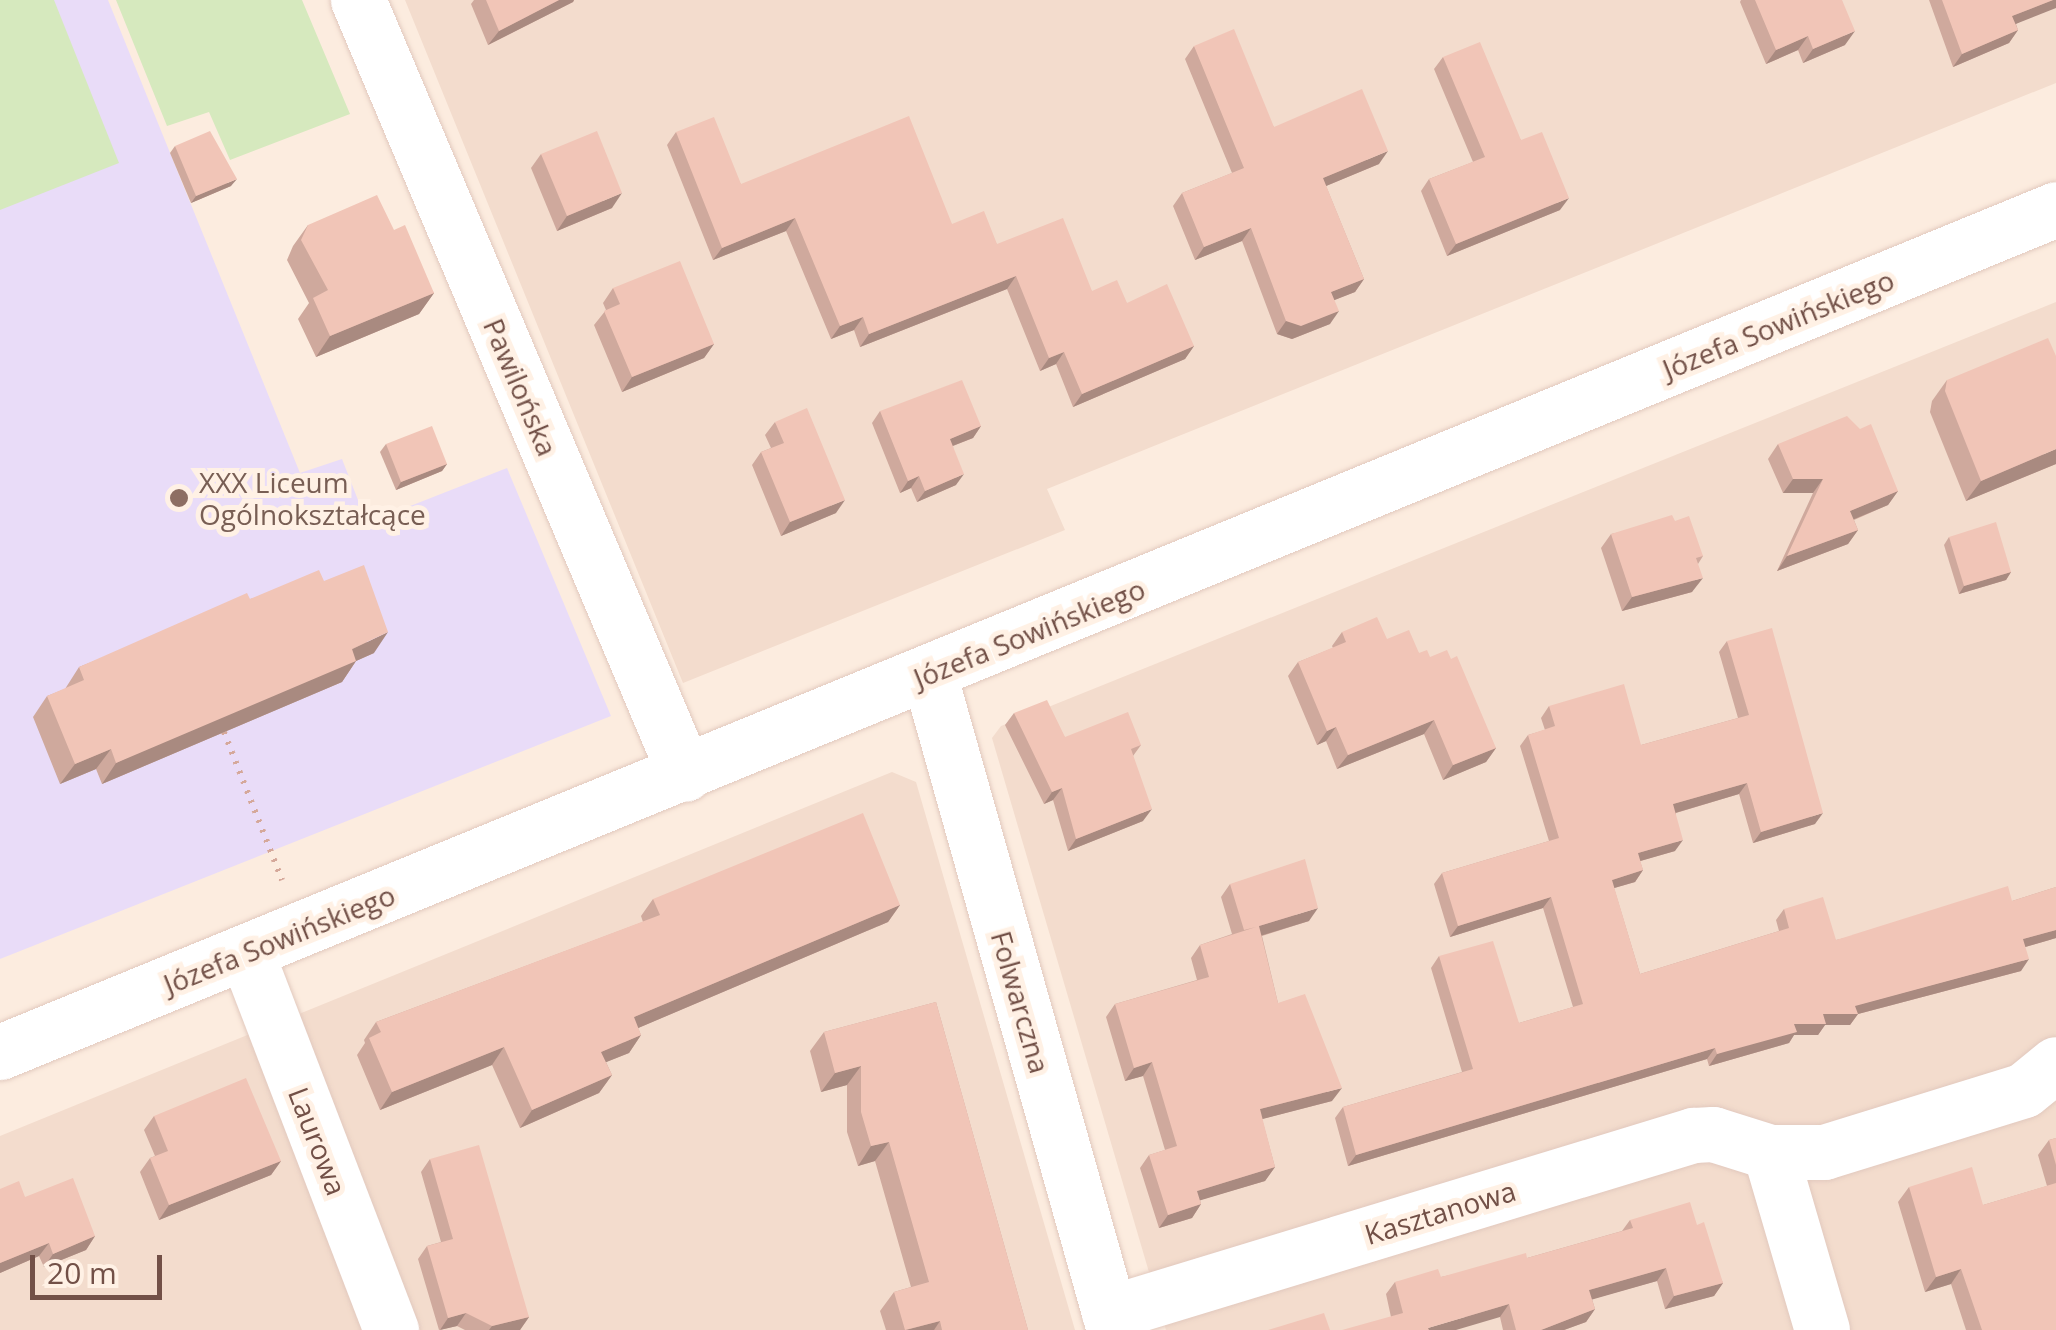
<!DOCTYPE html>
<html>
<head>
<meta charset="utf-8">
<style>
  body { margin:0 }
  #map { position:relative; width:2056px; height:1330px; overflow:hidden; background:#fcecdf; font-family:"Open Sans",sans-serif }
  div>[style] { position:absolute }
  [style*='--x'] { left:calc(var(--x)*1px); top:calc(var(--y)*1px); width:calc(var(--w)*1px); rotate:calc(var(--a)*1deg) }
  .residential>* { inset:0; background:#f3dccd }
  .education>* { inset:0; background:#e9dcf8 }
  .green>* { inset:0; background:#d6e9be }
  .path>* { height:6px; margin-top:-3px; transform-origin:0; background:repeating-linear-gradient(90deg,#d5a89a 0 2.5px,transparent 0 10.5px) }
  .roads { filter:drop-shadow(0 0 2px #e2c9be) drop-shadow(0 0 2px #e2c9be) }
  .minor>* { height:55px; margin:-27.5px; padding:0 27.5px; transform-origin:27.5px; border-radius:27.5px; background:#fff }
  .wall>* { inset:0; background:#cfa99d }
  .shaded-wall>* { inset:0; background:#a98a80 }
  .building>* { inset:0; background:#f1c5b7 }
  .dots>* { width:28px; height:28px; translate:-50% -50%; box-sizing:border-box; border:5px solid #fff1e5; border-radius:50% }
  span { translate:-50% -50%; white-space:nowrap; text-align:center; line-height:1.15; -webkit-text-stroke:10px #fff1e5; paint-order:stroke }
  .street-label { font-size:28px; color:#725047 }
  .education-label { font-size:28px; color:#785e54 }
  .left { translate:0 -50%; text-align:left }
  .scale { position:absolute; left:30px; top:1255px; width:132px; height:45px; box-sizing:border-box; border:5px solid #725047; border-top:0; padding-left:12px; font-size:30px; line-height:35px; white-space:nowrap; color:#725047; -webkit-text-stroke:8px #fff1e5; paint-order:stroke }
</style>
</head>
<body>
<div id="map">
  <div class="residential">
    <i style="clip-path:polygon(405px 0,2056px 0,2056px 83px,1047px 489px,1065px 530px,683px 683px)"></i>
    <i style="clip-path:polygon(2056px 302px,2056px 1330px,1166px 1330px,992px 738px,1001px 726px)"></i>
    <i style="clip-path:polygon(892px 772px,916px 782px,1075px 1330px,0 1330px,0 1136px)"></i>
  </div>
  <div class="education">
    <i style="clip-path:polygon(0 0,108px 0,300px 473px,342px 459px,367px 523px,507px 468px,611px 716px,0 959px)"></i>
  </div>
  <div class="green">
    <i style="clip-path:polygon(0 0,54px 0,119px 163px,0 210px)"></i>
    <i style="clip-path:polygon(116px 0,302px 0,350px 114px,230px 160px,209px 112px,167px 126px)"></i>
  </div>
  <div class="path">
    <i style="--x:224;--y:732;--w:159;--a:68.6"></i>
  </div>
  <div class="roads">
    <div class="minor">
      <i style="--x:358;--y:0;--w:840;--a:67.1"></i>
      <i style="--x:929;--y:674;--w:682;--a:74.25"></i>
      <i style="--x:246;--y:952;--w:405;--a:69"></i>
      <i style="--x:0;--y:1052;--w:2222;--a:-22.29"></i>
      <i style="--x:1770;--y:1152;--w:54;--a:0"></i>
      <i style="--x:1824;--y:1152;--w:209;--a:-17.2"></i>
      <i style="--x:2024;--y:1090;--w:41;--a:-39.1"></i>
      <i style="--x:1109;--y:1313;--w:611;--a:-16.95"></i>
      <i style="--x:1693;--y:1135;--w:20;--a:-3"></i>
      <i style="--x:1713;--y:1134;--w:60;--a:17.5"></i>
      <i style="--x:1770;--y:1152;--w:185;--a:73.7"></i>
    </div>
  </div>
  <div class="wall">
    <i style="clip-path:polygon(474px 0,574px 0,573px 2px,488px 45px,471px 4px)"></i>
    <i style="clip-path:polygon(1741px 0,1842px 0,1845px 45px,1803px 63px,1798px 50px,1766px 64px,1740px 2px)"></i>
    <i style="clip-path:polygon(1929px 0,2056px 0,2016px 24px,2018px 30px,2009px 43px,1953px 67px)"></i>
    <i style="clip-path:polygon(1194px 46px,1274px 127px,1379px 164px,1326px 186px,1364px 279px,1355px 292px,1334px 300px,1330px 324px,1292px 339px,1277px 334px,1242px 241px,1195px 260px,1173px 206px,1182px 193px,1232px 173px,1185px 59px)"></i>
    <i style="clip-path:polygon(1443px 57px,1521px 140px,1560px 210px,1447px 256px,1421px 191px,1429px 179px,1473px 162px,1434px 69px)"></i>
    <i style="clip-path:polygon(676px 132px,741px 184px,952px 224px,997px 244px,1092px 291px,1127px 303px,1194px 346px,1185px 359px,1073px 407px,1056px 364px,1040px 371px,1007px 289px,860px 347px,854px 330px,831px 339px,786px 231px,713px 260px,667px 145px)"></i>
    <i style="clip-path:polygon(175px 146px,231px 186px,191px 203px,170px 153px)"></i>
    <i style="clip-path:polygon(541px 154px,612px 208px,557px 231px,531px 168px)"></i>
    <i style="clip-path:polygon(308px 225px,394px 230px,434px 293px,419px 314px,316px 357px,298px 319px,309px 303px,287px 260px,293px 246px)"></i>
    <i style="clip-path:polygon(613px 288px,714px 344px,704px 358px,622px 392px,594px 325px,606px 310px,603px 303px)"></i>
    <i style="clip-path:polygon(1947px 380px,2056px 464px,1966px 501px,1930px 412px,1932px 401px)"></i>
    <i style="clip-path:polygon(880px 411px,981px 426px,973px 438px,953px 446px,956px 485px,917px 502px,911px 488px,900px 493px,872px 423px)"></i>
    <i style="clip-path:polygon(775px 422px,836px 513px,781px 536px,752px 465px,761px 452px,771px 448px,765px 435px)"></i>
    <i style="clip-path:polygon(386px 444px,447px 464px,442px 471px,396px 490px,380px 452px)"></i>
    <i style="clip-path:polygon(1778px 444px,1898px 491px,1888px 505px,1854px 520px,1858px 530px,1848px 544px,1777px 571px,1813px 493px,1783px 493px,1768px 459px)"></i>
    <i style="clip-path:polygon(1675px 521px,1703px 556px,1698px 564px,1692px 592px,1622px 611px,1601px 548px,1611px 534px)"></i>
    <i style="clip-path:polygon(1949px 537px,2011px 572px,2006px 580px,1959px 594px,1944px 545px)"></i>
    <i style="clip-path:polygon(324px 581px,374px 653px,356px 661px,342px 682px,102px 784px,96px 769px,60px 784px,33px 717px,47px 696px,65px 689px,79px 667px,250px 599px)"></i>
    <i style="clip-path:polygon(1342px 632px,1387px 639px,1419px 653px,1496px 748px,1486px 762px,1443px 780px,1424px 734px,1337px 769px,1326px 741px,1317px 745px,1288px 676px,1298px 662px,1333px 648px,1332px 646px)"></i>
    <i style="clip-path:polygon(1727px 641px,1815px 824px,1753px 843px,1739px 794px,1676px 813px,1675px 851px,1640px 861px,1643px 870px,1635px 882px,1614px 888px,1640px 974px,1779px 931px,1776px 920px,1784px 909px,1836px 940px,2012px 901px,2056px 887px,2056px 938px,2025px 947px,2021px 971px,1858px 1014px,1850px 1025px,1825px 1025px,1818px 1035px,1794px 1035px,1789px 1043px,1709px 1066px,1707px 1059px,1348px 1166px,1335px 1118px,1343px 1107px,1462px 1072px,1431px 968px,1439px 956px,1519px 1023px,1573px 1007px,1543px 908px,1450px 937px,1434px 884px,1442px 873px,1549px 841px,1520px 746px,1528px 735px,1545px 730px,1541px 718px,1549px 706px,1641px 745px,1738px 718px,1719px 652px)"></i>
    <i style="clip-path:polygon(1014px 713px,1065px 737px,1141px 745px,1133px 756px,1143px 821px,1068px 851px,1053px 800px,1044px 804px,1005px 725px)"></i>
    <i style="clip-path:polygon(1230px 884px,1309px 921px,1262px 936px,1278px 1003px,1332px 1101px,1262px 1119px,1275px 1167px,1265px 1181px,1200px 1200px,1201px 1204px,1192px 1218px,1159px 1228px,1140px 1168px,1149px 1155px,1165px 1150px,1143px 1076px,1125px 1081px,1106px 1017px,1115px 1004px,1197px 980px,1191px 958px,1200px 945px,1232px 934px,1221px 897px)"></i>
    <i style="clip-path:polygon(653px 899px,900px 905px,888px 922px,638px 1028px,641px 1035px,629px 1053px,606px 1062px,612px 1075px,599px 1093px,520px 1128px,492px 1065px,380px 1110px,357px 1055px,365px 1043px,364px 1040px,376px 1022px,643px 922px,641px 916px)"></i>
    <i style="clip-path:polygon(936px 1002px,1028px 1330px,886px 1330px,880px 1311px,894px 1292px,911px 1287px,875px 1161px,858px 1166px,847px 1132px,847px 1085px,821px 1092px,810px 1051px,824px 1032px)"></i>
    <i style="clip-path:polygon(154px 1116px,281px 1161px,271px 1175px,159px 1220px,140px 1172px,150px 1158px,155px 1156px,144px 1130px)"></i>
    <i style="clip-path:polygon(2056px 1138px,2056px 1330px,1966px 1330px,1951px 1284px,1925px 1292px,1898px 1202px,1909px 1187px,1983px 1205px,2047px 1186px,2038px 1155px,2049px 1140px)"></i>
    <i style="clip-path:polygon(430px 1159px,529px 1317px,520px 1330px,465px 1330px,457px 1326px,439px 1330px,418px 1259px,427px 1246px,441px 1242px,421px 1172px)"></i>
    <i style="clip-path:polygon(0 1189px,25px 1197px,95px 1236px,86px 1250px,44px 1267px,39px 1256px,0 1273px)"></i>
    <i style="clip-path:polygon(1630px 1220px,1697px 1225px,1723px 1283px,1714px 1296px,1665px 1309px,1657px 1281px,1592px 1299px,1595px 1309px,1586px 1322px,1564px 1330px,1503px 1330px,1500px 1317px,1391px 1317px,1386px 1294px,1395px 1282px,1441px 1277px,1527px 1258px,1622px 1231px)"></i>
  </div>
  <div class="shaded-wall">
    <i style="clip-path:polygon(559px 0,574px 0,573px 2px,488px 45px,499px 31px)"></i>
    <i style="clip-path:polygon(2053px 0,2056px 0,2056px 8px,2003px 29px,2012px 16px)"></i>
    <i style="clip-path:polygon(2018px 30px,2009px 43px,1953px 67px,1962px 54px)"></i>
    <i style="clip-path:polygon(1855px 31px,1845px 45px,1803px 63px,1813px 49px)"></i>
    <i style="clip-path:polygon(1808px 36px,1798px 50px,1766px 64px,1776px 50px)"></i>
    <i style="clip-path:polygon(1388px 151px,1379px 164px,1314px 191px,1323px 178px)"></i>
    <i style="clip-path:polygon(237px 179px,231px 186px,191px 203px,196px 196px)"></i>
    <i style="clip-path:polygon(622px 193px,612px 208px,557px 231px,567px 216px)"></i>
    <i style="clip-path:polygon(1569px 198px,1560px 210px,1447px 256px,1456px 244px)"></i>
    <i style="clip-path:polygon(795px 218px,786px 231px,713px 260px,722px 248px)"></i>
    <i style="clip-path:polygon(1251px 228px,1242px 241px,1195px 260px,1204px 247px)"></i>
    <i style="clip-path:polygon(1016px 276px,1007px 289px,860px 347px,869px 334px)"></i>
    <i style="clip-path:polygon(1364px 279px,1355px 292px,1322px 305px,1331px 292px)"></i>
    <i style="clip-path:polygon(434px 293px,419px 314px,316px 357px,330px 336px)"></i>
    <i style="clip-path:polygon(1339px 311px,1330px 324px,1292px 339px,1277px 334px,1286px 321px)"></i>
    <i style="clip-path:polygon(863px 317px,854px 330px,831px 339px,840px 326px)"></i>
    <i style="clip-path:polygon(714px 344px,704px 358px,622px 392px,632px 377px)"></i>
    <i style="clip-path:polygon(1194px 346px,1185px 359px,1073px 407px,1082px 394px)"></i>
    <i style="clip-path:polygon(1064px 352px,1056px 364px,1040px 371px,1049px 358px)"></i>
    <i style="clip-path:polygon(981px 426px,973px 438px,942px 450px,950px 439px)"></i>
    <i style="clip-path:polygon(2056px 449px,2056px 464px,1966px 501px,1981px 481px)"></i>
    <i style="clip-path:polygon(447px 464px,442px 471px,396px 490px,401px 482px)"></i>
    <i style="clip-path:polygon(964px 474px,956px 485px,917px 502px,925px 491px)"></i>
    <i style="clip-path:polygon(919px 476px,911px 488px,900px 493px,908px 481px)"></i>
    <i style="clip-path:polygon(1793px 479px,1823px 479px,1813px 493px,1783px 493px)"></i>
    <i style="clip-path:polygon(1898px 491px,1888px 505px,1840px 525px,1850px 511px)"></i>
    <i style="clip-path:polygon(845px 500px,836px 513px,781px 536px,790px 522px)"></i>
    <i style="clip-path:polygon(1858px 530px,1848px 544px,1777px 571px,1787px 556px)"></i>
    <i style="clip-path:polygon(2011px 572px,2006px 580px,1959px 594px,1964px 586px)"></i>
    <i style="clip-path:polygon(1703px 578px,1692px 592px,1622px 611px,1632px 597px)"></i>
    <i style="clip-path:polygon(388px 632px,374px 653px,356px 661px,342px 682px,102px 784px,116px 763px)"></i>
    <i style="clip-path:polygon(1434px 720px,1424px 734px,1337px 769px,1348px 755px)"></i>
    <i style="clip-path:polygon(1336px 727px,1326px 741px,1317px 745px,1327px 731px)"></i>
    <i style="clip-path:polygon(1496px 748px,1486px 762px,1443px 780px,1453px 765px)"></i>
    <i style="clip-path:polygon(111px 749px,96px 769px,60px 784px,75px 764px)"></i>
    <i style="clip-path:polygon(1747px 783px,1739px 794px,1665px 816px,1673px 804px)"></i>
    <i style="clip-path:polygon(1062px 788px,1053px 800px,1044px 804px,1052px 792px)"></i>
    <i style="clip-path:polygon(1152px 809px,1143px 821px,1068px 851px,1076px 839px)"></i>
    <i style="clip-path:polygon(1823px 813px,1815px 824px,1753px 843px,1761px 832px)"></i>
    <i style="clip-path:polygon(1683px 840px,1675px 851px,1630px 864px,1638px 853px)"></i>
    <i style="clip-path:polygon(1643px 870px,1635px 882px,1604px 891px,1612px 880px)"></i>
    <i style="clip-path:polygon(1551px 897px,1543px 908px,1450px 937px,1458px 926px)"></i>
    <i style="clip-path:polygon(900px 905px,888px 922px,622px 1035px,634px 1017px)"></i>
    <i style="clip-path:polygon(1318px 908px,1309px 921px,1250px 939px,1259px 926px)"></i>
    <i style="clip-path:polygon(2056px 930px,2056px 938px,2015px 950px,2023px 939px)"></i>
    <i style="clip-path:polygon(2029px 959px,2021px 971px,1858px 1014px,1850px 1025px,1825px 1025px,1818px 1035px,1794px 1035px,1789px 1043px,1709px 1066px,1717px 1054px,1794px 1024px,1823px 1014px)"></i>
    <i style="clip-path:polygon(641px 1035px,629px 1053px,589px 1069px,601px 1052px)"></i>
    <i style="clip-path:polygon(504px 1047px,492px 1065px,380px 1110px,392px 1092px)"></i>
    <i style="clip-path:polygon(1715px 1048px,1707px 1059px,1348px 1166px,1356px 1155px)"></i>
    <i style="clip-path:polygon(1152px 1062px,1143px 1076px,1125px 1081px,1134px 1068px)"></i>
    <i style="clip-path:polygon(861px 1066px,847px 1085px,821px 1092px,835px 1073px)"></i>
    <i style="clip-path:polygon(612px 1075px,599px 1093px,520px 1128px,532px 1110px)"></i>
    <i style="clip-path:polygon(1342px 1088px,1332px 1101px,1251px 1122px,1260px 1109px)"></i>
    <i style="clip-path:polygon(889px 1142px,875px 1161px,858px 1166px,871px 1146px)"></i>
    <i style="clip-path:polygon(281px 1161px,271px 1175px,159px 1220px,169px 1205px)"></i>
    <i style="clip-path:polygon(1275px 1167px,1265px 1181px,1188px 1204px,1197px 1191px)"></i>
    <i style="clip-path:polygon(1201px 1204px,1192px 1218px,1159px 1228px,1168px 1215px)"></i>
    <i style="clip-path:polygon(95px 1236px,86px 1250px,44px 1267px,53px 1254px)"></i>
    <i style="clip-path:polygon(49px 1243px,39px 1256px,0 1273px,0 1263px)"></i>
    <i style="clip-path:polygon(1666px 1268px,1657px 1281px,1580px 1303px,1589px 1290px)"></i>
    <i style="clip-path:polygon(1961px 1269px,1951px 1284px,1925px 1292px,1936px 1277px)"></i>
    <i style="clip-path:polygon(1723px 1283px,1714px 1296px,1665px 1309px,1674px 1296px)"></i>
    <i style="clip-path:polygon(1509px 1304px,1500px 1317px,1456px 1330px,1427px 1330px,1428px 1328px)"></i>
    <i style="clip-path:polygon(1595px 1309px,1586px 1322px,1564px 1330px,1541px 1330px)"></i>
    <i style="clip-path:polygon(466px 1313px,457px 1326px,440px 1330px,448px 1318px)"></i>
    <i style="clip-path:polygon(529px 1317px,520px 1330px,489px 1330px,492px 1326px)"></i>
    <i style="clip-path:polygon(940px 1321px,934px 1330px,906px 1330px)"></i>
  </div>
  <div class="building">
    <i style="clip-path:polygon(486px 0,559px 0,499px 31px)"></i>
    <i style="clip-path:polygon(1755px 0,1842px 0,1855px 31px,1813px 49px,1808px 36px,1776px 50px)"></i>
    <i style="clip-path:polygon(1942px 0,2053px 0,2012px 16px,2018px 30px,1962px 54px)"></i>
    <i style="clip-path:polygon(1234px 29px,1274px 127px,1362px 89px,1388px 151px,1323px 178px,1364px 279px,1331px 292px,1339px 311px,1301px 326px,1286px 321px,1251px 228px,1204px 247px,1182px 193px,1244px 168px,1194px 46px)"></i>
    <i style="clip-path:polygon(1480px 42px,1521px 140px,1542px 132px,1569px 198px,1456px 244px,1429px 179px,1485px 157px,1443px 57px)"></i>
    <i style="clip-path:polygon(909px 116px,952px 224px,984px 211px,997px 244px,1063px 218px,1092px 291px,1117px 280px,1127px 303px,1167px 284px,1194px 346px,1082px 394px,1064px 352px,1049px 358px,1016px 276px,869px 334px,863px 317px,840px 326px,795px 218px,722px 248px,676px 132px,714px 117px,741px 184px)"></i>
    <i style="clip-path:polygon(210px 131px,237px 179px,196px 196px,175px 146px)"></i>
    <i style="clip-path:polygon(597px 131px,622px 193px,567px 216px,541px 154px)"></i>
    <i style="clip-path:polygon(377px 195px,394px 230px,405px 225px,434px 293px,330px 336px,313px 298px,328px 290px,301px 240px,308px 225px)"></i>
    <i style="clip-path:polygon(680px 261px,714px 344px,632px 377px,604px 311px,620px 304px,613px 288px)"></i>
    <i style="clip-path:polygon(2048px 338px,2056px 356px,2056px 449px,1981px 481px,1945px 391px,1947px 380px)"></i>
    <i style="clip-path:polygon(962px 380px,981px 426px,950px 439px,964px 474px,925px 491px,919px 476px,908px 481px,880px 411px)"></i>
    <i style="clip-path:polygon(807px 408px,845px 500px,790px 522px,761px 452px,784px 443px,775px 422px)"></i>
    <i style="clip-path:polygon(1847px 416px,1860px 429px,1871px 424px,1898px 491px,1850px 511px,1858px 530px,1787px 556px,1823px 479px,1793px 479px,1778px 444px)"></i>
    <i style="clip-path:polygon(432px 426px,447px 464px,401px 482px,386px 444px)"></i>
    <i style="clip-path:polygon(1672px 515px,1675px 521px,1689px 516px,1703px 556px,1696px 558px,1703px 578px,1632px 597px,1611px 534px)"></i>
    <i style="clip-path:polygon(1996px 522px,2011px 572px,1964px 586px,1949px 537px)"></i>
    <i style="clip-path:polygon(364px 565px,388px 632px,352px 649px,356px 661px,116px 763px,111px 749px,75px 764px,47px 696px,84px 680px,79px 667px,247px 593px,250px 599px,319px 570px,324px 581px)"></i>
    <i style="clip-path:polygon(1377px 617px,1387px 639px,1409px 630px,1419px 653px,1427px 650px,1430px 657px,1447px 650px,1451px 659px,1457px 656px,1496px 748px,1453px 765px,1434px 720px,1348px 755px,1336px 727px,1327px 731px,1298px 662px,1346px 642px,1342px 632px)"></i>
    <i style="clip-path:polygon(1772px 628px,1823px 813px,1761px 832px,1747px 783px,1673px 804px,1683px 840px,1638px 853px,1643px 870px,1612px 880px,1640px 974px,1789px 928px,1784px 909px,1823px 897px,1836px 940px,2008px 886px,2012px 901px,2056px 887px,2056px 930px,2023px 939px,2029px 959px,1855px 1006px,1858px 1014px,1823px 1014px,1826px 1024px,1794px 1024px,1797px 1032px,1717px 1054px,1715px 1048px,1356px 1155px,1343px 1107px,1473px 1069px,1439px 956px,1493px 941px,1519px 1023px,1583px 1004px,1551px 897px,1458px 926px,1442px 873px,1559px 838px,1528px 735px,1555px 726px,1549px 706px,1624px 684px,1641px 745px,1749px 715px,1727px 641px)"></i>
    <i style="clip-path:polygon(1047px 700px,1065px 737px,1128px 712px,1141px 745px,1131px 749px,1152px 809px,1076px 839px,1062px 788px,1052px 792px,1014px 713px)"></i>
    <i style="clip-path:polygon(863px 813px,900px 905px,634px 1017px,641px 1035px,601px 1052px,612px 1075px,532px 1110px,504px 1047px,392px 1092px,369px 1038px,381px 1032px,376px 1022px,660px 915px,653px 899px)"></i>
    <i style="clip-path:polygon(1305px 859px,1318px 908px,1259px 926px,1278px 1003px,1305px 994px,1342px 1088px,1260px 1109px,1275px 1167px,1197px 1191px,1201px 1204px,1168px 1215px,1149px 1155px,1177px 1146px,1152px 1062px,1134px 1068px,1115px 1004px,1209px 977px,1200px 945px,1256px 927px,1244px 930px,1230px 884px)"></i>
    <i style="clip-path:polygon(936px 1002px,1028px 1330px,942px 1330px,940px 1321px,905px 1330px,894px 1292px,929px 1282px,889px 1142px,871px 1146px,861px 1112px,861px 1066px,835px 1073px,824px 1032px)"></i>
    <i style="clip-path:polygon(246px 1078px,281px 1161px,169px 1205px,150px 1158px,168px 1151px,154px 1116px)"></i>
    <i style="clip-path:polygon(2056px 1138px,2056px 1165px,2049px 1140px)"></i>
    <i style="clip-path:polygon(479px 1145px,529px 1317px,492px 1326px,466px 1313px,448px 1318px,427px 1246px,453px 1239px,430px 1159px)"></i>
    <i style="clip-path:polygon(1972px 1167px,1983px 1205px,2056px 1183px,2056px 1330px,1982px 1330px,1961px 1269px,1936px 1277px,1909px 1187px)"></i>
    <i style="clip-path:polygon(73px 1178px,95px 1236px,53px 1254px,49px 1243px,0 1263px,0 1189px,19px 1181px,25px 1197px)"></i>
    <i style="clip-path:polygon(1690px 1202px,1697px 1225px,1704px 1222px,1723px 1283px,1674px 1296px,1666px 1268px,1589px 1290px,1595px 1309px,1541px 1330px,1516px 1330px,1509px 1304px,1428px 1328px,1429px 1330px,1342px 1330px,1403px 1313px,1395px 1282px,1438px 1269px,1441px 1277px,1526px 1253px,1527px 1258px,1633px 1228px,1630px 1220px)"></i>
    <i style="clip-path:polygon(1324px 1313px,1330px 1330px,1268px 1330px)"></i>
  </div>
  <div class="dots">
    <i style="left:179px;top:498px;background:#8d6e63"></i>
  </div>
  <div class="street-label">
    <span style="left:1778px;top:324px;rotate:-22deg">Józefa Sowińskiego</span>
    <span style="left:521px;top:387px;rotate:67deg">Pawilońska</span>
    <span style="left:1029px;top:633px;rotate:-22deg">Józefa Sowińskiego</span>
    <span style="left:279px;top:939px;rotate:-22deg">Józefa Sowińskiego</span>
    <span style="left:1021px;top:1002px;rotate:74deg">Folwarczna</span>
    <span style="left:318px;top:1141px;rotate:69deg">Laurowa</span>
    <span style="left:1440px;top:1212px;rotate:-17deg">Kasztanowa</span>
  </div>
  <div class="education-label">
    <span class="left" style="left:199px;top:498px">XXX Liceum<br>Ogólnokształcące</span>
  </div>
  <div class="scale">20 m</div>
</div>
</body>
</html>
